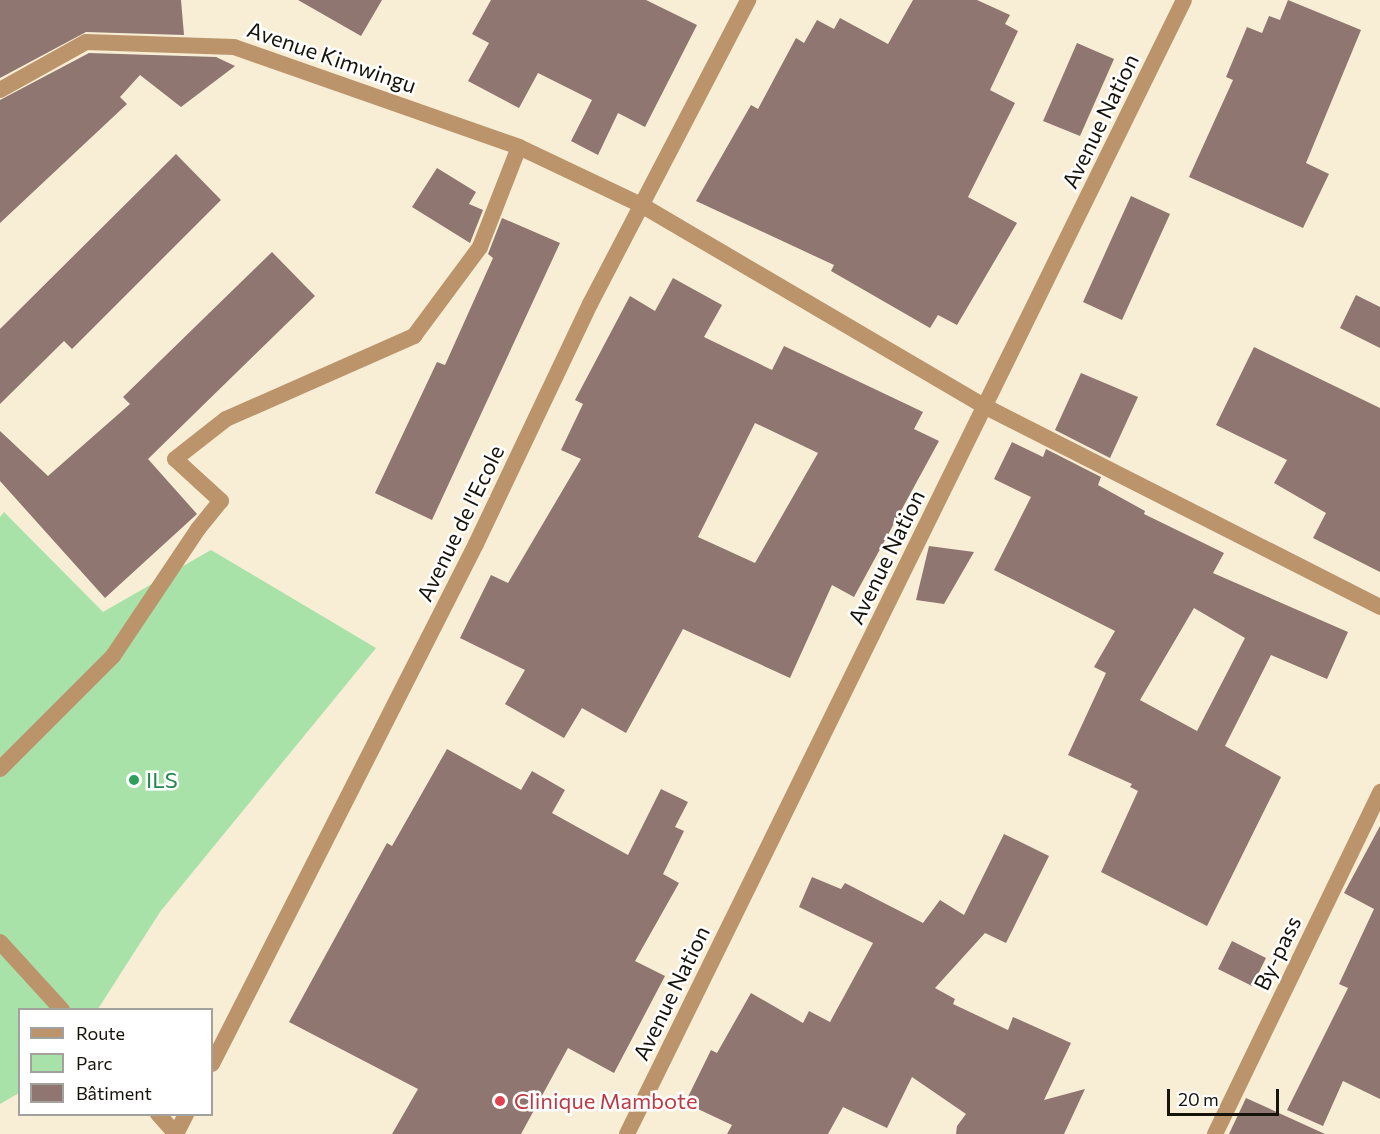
<!DOCTYPE html>
<html>
<head>
<meta charset="utf-8">
<style>
  body { margin:0 }
  #map { position:relative; width:1380px; height:1134px; overflow:hidden; background:#f7eed5; font-family:Commissioner,sans-serif }
  div>[style] { position:absolute }
  [style*='--x'] { left:calc(var(--x)*1px); top:calc(var(--y)*1px); width:calc(var(--w)*1px); rotate:calc(var(--a)*1deg) }
  .green>* { inset:0; background:#a8e2a9 }
  .building>* { inset:0; background:#8f7670 }
  .minor>* { height:16px; margin:-8px; padding:0 8px; transform-origin:8px; border-radius:8px; background:#bc946c }
  .dots>* { width:16px; height:16px; translate:-50% -50%; box-sizing:border-box; border:3px solid #fff; border-radius:50% }
  span { translate:-50% -50%; white-space:nowrap; text-align:center; line-height:1.15; -webkit-text-stroke:5px #fff; paint-order:stroke }
  .street-label { font-size:22px; color:#16130a }
  .leisure-label { font-size:22px; color:#27864d }
  .left { translate:0 -50%; text-align:left }
  .health-label { font-size:22px; color:#be3a42 }
  .legend { position:absolute; left:18px; top:1008px; width:195px; height:108px; box-sizing:border-box; background:#fff; border:2px solid #a2a19d; margin:0; padding:8px 10px; list-style:none; font-size:18px; color:#16130a }
  .legend li { display:flex; align-items:center; gap:12px; height:30px }
  .legend b { width:30px; border:2px solid #a2a19d }
  .scale { position:absolute; left:1167px; top:1089px; width:112px; height:27px; box-sizing:border-box; border:3px solid #16130a; border-top:0; padding-left:8px; font-size:18px; line-height:21px; white-space:nowrap; color:#16130a; -webkit-text-stroke:4px #fff; paint-order:stroke }
</style>
</head>
<body>
<div id="map">
  <div class="green">
    <i style="clip-path:polygon(4px 512px,103px 612px,211px 550px,376px 648px,160px 912px,98px 1009px,20px 1010px,19px 1093px,0 1104px,0 517px)"></i>
  </div>
  <div class="building">
    <i style="clip-path:polygon(0 0,181px 0,184px 35px,86px 32px,0 78px)"></i>
    <i style="clip-path:polygon(298px 0,382px 0,361px 36px)"></i>
    <i style="clip-path:polygon(491px 0,646px 0,697px 25px,645px 127px,618px 113px,598px 155px,571px 141px,592px 100px,538px 73px,519px 108px,468px 81px,489px 43px,472px 34px)"></i>
    <i style="clip-path:polygon(913px 0,977px 0,1010px 15px,1005px 24px,1018px 31px,990px 90px,1015px 103px,968px 197px,1017px 223px,957px 325px,938px 315px,930px 328px,831px 271px,834px 265px,696px 201px,751px 105px,758px 109px,796px 38px,804px 43px,817px 20px,834px 29px,840px 18px,888px 44px)"></i>
    <i style="clip-path:polygon(1288px 0,1361px 30px,1306px 163px,1329px 174px,1303px 228px,1189px 177px,1233px 80px,1226px 77px,1247px 27px,1262px 33px,1269px 16px,1280px 20px)"></i>
    <i style="clip-path:polygon(1077px 43px,1114px 59px,1080px 136px,1043px 121px)"></i>
    <i style="clip-path:polygon(89px 53px,216px 57px,235px 66px,181px 107px,140px 75px,120px 97px,127px 104px,0 223px,0 100px)"></i>
    <i style="clip-path:polygon(176px 154px,221px 200px,72px 349px,64px 341px,0 404px,0 329px)"></i>
    <i style="clip-path:polygon(437px 168px,476px 192px,469px 204px,483px 210px,470px 243px,412px 207px)"></i>
    <i style="clip-path:polygon(1131px 196px,1170px 214px,1122px 320px,1083px 302px)"></i>
    <i style="clip-path:polygon(502px 218px,560px 243px,432px 520px,375px 493px,437px 362px,445px 365px,493px 258px,488px 254px)"></i>
    <i style="clip-path:polygon(272px 252px,315px 296px,148px 459px,197px 514px,105px 598px,0 481px,0 431px,48px 476px,130px 404px,123px 397px)"></i>
    <i style="clip-path:polygon(evenodd,673px 278px,722px 305px,704px 337px,772px 370px,784px 346px,923px 412px,914px 429px,939px 441px,854px 597px,832px 585px,790px 678px,683px 629px,626px 733px,582px 708px,564px 738px,505px 704px,525px 670px,460px 638px,491px 575px,508px 583px,581px 459px,561px 450px,583px 404px,575px 400px,630px 296px,655px 311px,673px 278px,755px 423px,818px 453px,755px 563px,698px 537px,755px 423px)"></i>
    <i style="clip-path:polygon(1356px 295px,1380px 307px,1380px 348px,1340px 328px)"></i>
    <i style="clip-path:polygon(1254px 347px,1380px 408px,1380px 572px,1313px 538px,1326px 513px,1274px 483px,1287px 460px,1216px 425px)"></i>
    <i style="clip-path:polygon(1081px 373px,1138px 397px,1110px 458px,1055px 430px)"></i>
    <i style="clip-path:polygon(evenodd,1012px 442px,1043px 457px,1046px 449px,1101px 477px,1098px 485px,1145px 511px,1144px 514px,1224px 553px,1213px 573px,1348px 632px,1327px 679px,1271px 655px,1225px 746px,1281px 777px,1207px 926px,1101px 872px,1138px 791px,1130px 787px,1132px 784px,1068px 755px,1106px 673px,1094px 667px,1115px 631px,994px 570px,1031px 497px,994px 479px,1012px 442px,1194px 608px,1245px 638px,1197px 731px,1140px 700px,1194px 608px)"></i>
    <i style="clip-path:polygon(929px 546px,974px 552px,944px 604px,916px 600px)"></i>
    <i style="clip-path:polygon(447px 749px,521px 790px,532px 771px,565px 790px,552px 813px,628px 855px,661px 789px,688px 802px,675px 827px,684px 831px,663px 874px,679px 883px,635px 961px,665px 976px,614px 1073px,568px 1048px,521px 1134px,392px 1134px,418px 1089px,289px 1022px,387px 843px,392px 846px)"></i>
    <i style="clip-path:polygon(1380px 826px,1380px 1099px,1343px 1081px,1323px 1126px,1287px 1110px,1348px 988px,1339px 984px,1374px 909px,1344px 893px)"></i>
    <i style="clip-path:polygon(1004px 834px,1049px 856px,1006px 943px,985px 933px,935px 988px,955px 999px,953px 1004px,1008px 1030px,1013px 1017px,1071px 1043px,1044px 1100px,1085px 1089px,1064px 1134px,956px 1134px,957px 1126px,966px 1114px,912px 1077px,887px 1128px,843px 1107px,828px 1134px,727px 1134px,732px 1125px,685px 1103px,711px 1050px,717px 1053px,751px 993px,803px 1023px,809px 1011px,830px 1022px,873px 943px,799px 907px,812px 877px,841px 889px,845px 883px,923px 923px,940px 900px,964px 915px)"></i>
    <i style="clip-path:polygon(1232px 941px,1266px 958px,1252px 986px,1218px 969px)"></i>
    <i style="clip-path:polygon(1246px 1098px,1325px 1134px,1229px 1134px)"></i>
  </div>
  <div class="minor">
    <i style="--x:0;--y:90;--w:98;--a:-29.2"></i>
    <i style="--x:86;--y:42;--w:148;--a:1.9"></i>
    <i style="--x:234;--y:47;--w:302;--a:19.3"></i>
    <i style="--x:519;--y:147;--w:137;--a:25.4"></i>
    <i style="--x:643;--y:206;--w:398;--a:30.4"></i>
    <i style="--x:986;--y:407;--w:442;--a:26.9"></i>
    <i style="--x:0;--y:769;--w:160;--a:-45"></i>
    <i style="--x:113;--y:656;--w:153;--a:-56.2"></i>
    <i style="--x:198;--y:529;--w:36;--a:-51"></i>
    <i style="--x:221;--y:501;--w:62;--a:-137.6"></i>
    <i style="--x:175;--y:459;--w:65;--a:-38.1"></i>
    <i style="--x:226;--y:419;--w:206;--a:-23.8"></i>
    <i style="--x:414;--y:336;--w:111;--a:-53.4"></i>
    <i style="--x:480;--y:247;--w:107;--a:-68.7"></i>
    <i style="--x:0;--y:942;--w:92;--a:47.6"></i>
    <i style="--x:212;--y:1064;--w:583;--a:-63.08"></i>
    <i style="--x:476;--y:544;--w:266;--a:-64.6"></i>
    <i style="--x:590;--y:304;--w:343;--a:-62.5"></i>
    <i style="--x:158;--y:1114;--w:27;--a:48"></i>
    <i style="--x:176;--y:1134;--w:22;--a:-63"></i>
    <i style="--x:627;--y:1134;--w:1263;--a:-63.84"></i>
    <i style="--x:1215;--y:1134;--w:380;--a:-64.2"></i>
  </div>
  <div class="dots">
    <i style="left:134px;top:780px;background:#2e9e5b"></i>
    <i style="left:500px;top:1101px;background:#e0444e"></i>
  </div>
  <div class="street-label">
    <span style="left:332px;top:57px;rotate:19deg">Avenue Kimwingu</span>
    <span style="left:1100px;top:121px;rotate:-64deg">Avenue Nation</span>
    <span style="left:460px;top:523px;rotate:-64deg">Avenue de l'Ecole</span>
    <span style="left:886px;top:557px;rotate:-64deg">Avenue Nation</span>
    <span style="left:1277px;top:953px;rotate:-64deg">By-pass</span>
    <span style="left:671px;top:993px;rotate:-64deg">Avenue Nation</span>
  </div>
  <div class="leisure-label">
    <span class="left" style="left:146px;top:780px">ILS</span>
  </div>
  <div class="health-label">
    <span class="left" style="left:514px;top:1101px">Clinique Mambote</span>
  </div>
  <ul class="legend">
  <li><b style="height:8px;background:#bc946c"></b>Route</li>
  <li><b style="height:16px;background:#a8e2a9"></b>Parc</li>
  <li><b style="height:16px;background:#8f7670"></b>Bâtiment</li>
  </ul>
  <div class="scale">20 m</div>
</div>
</body>
</html>
